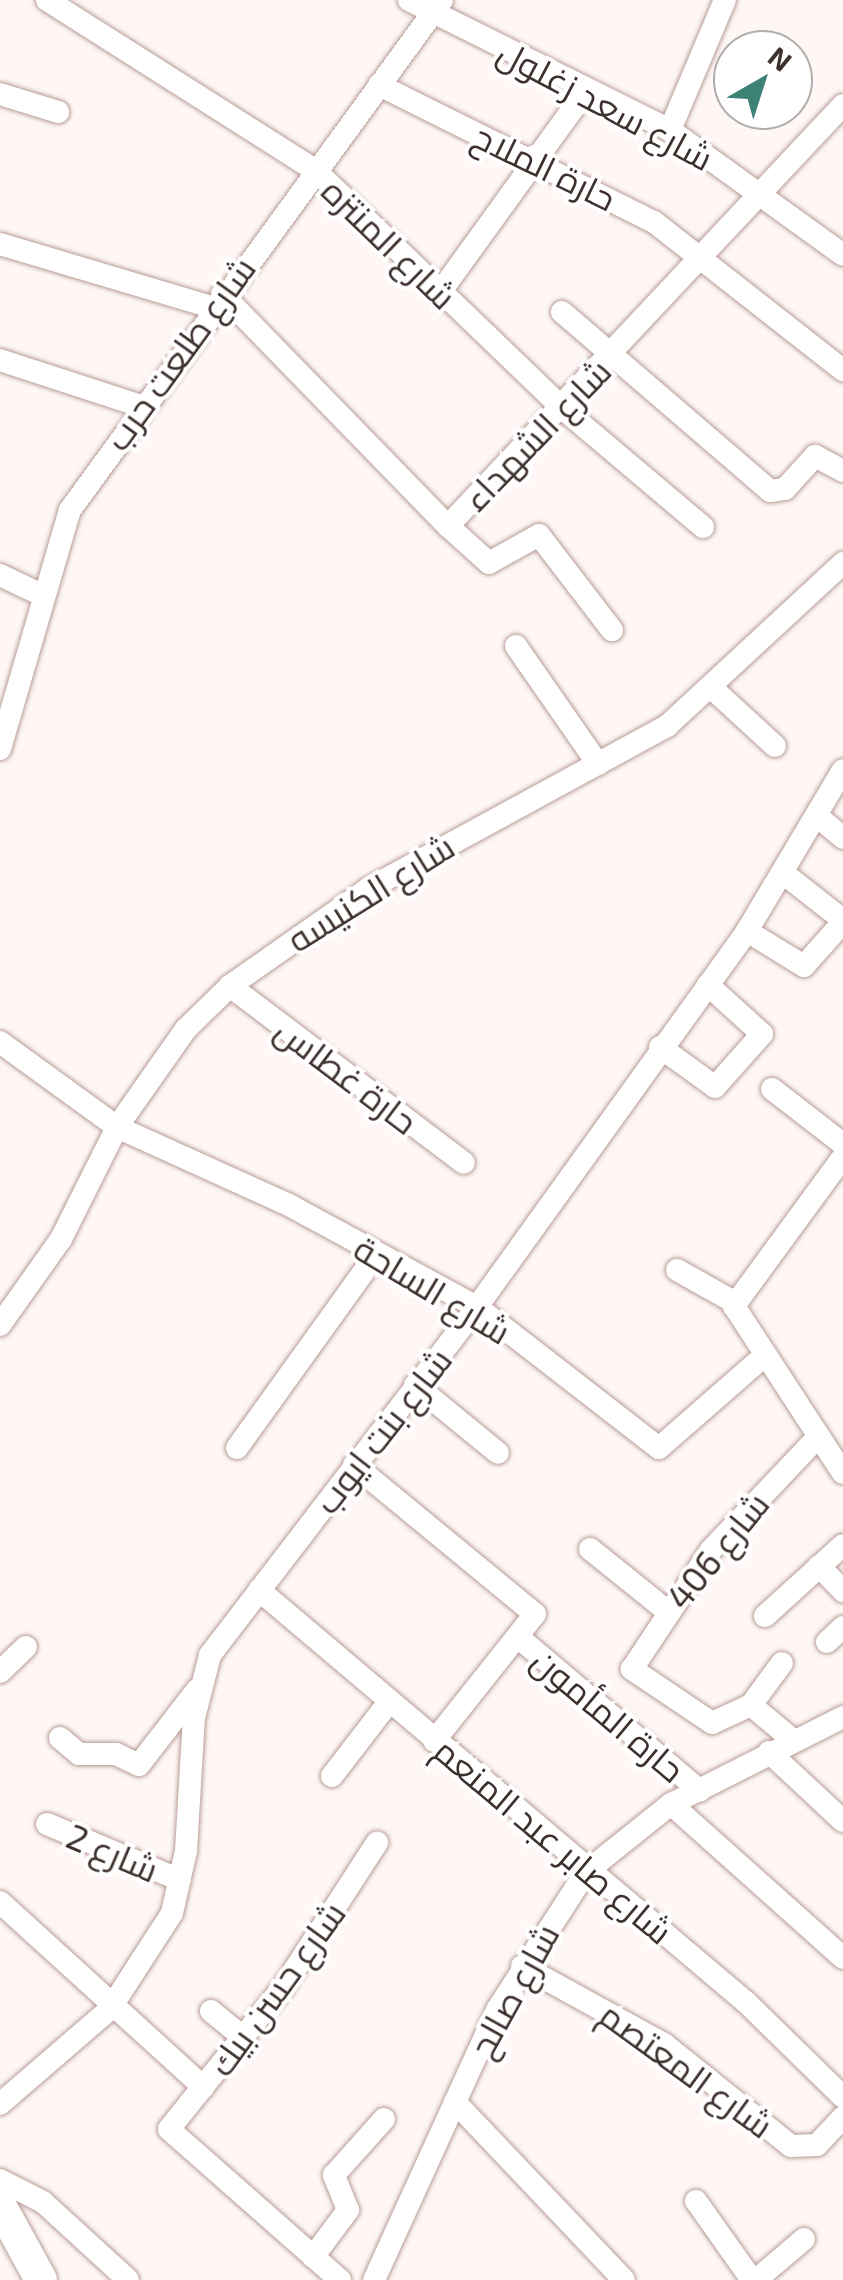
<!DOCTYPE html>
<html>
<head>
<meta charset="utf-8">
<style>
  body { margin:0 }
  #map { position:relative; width:843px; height:2280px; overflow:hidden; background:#fef7f6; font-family:"Exo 2",Cairo,sans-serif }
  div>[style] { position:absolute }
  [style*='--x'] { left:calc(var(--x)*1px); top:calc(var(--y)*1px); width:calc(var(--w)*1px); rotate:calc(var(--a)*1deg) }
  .roads { filter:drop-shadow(0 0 2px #b89c95) drop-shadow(0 0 2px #b89c95) }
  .street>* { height:22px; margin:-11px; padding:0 11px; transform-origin:11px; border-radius:11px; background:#fff }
  .secondary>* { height:32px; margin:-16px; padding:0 16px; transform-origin:16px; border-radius:16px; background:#fff }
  span { translate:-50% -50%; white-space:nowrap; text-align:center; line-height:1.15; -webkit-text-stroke:8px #fff; paint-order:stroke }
  .street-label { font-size:35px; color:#3d312e }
  .north { position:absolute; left:713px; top:30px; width:100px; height:100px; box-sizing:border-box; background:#fff; border:2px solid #b1adab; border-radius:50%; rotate:39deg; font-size:28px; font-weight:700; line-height:40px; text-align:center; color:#3d312e }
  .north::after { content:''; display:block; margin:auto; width:35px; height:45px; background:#3e8276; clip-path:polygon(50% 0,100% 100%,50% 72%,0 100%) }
</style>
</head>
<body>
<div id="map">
  <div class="roads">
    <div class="street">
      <i style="--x:47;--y:0;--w:317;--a:32.4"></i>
      <i style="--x:315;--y:170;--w:342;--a:43.9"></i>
      <i style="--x:561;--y:407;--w:186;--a:40.2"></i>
      <i style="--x:409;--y:0;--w:292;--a:26.5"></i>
      <i style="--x:670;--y:130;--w:213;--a:35.8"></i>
      <i style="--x:379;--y:85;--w:307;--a:26.5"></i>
      <i style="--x:654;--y:222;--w:240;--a:38.1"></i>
      <i style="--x:0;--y:94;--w:61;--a:17.2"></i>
      <i style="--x:670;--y:130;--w:141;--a:-67.1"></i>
      <i style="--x:0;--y:244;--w:221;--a:16.6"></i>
      <i style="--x:441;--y:291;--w:249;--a:-54.1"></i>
      <i style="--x:222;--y:294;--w:324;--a:45.8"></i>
      <i style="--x:448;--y:526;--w:577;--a:-46.82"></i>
      <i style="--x:562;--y:312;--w:274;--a:40.7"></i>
      <i style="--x:770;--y:491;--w:15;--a:-8"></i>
      <i style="--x:785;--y:489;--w:45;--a:-47.7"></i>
      <i style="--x:815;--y:456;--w:32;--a:28"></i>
      <i style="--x:0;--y:360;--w:151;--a:18.1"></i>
      <i style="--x:448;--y:526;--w:55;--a:42.1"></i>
      <i style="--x:489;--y:563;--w:57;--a:-29.2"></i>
      <i style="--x:539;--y:535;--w:120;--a:52.5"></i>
      <i style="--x:0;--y:575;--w:49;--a:25.5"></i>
      <i style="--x:516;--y:646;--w:144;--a:55.2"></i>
      <i style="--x:713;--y:689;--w:84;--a:42.6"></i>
      <i style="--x:0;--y:749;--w:249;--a:-73.7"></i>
      <i style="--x:70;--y:510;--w:631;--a:-53.89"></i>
      <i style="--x:817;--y:816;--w:34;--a:40"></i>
      <i style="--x:783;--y:873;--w:76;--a:38.1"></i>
      <i style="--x:747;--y:931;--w:67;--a:31.6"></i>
      <i style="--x:804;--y:966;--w:59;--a:-48.4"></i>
      <i style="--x:230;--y:986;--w:293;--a:37.1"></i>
      <i style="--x:0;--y:1042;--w:145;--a:36"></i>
      <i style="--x:117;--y:1127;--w:189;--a:24.4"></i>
      <i style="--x:289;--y:1205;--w:214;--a:28.5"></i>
      <i style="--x:477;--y:1307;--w:230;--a:37.8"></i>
      <i style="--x:659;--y:1448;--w:138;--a:-41.2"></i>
      <i style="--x:660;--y:1047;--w:68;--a:36"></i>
      <i style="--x:715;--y:1087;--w:71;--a:-48.4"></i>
      <i style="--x:762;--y:1034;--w:73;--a:-137.8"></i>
      <i style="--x:772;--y:1089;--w:90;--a:37.8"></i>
      <i style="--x:843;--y:1157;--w:185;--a:126.2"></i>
      <i style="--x:734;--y:1306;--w:199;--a:56.9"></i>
      <i style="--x:677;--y:1270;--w:65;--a:29.3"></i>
      <i style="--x:0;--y:1325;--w:105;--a:-54.7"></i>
      <i style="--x:61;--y:1239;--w:125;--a:-63.4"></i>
      <i style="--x:117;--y:1127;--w:120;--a:-54.9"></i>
      <i style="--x:186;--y:1029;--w:62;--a:-44.3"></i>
      <i style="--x:230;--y:986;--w:169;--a:-35.1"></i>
      <i style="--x:368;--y:889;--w:341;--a:-28.6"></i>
      <i style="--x:667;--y:726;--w:240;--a:-42.8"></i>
      <i style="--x:415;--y:1385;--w:107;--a:39.3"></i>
      <i style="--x:237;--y:1448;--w:240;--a:-54.3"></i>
      <i style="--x:354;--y:1465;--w:234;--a:39.5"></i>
      <i style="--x:535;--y:1614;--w:162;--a:128.5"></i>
      <i style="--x:590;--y:1549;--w:97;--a:38.8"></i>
      <i style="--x:819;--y:1566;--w:35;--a:46"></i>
      <i style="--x:259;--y:1590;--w:639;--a:40.24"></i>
      <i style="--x:747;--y:2003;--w:134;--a:44.4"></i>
      <i style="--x:765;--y:1616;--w:105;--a:-42.3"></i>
      <i style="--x:518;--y:1637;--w:238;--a:40.2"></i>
      <i style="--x:827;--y:1642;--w:22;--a:-43"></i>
      <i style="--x:0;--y:1672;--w:36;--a:-44"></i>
      <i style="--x:751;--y:1705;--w:52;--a:-53.6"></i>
      <i style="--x:60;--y:1738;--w:25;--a:40"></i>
      <i style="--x:79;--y:1754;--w:37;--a:0"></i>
      <i style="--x:116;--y:1754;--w:25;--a:26"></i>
      <i style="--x:139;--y:1765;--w:95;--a:-52.3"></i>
      <i style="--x:794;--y:1741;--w:56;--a:-140.1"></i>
      <i style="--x:751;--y:1705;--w:43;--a:155.2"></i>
      <i style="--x:712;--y:1723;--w:97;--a:-146"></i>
      <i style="--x:632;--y:1669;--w:143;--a:-56.4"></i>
      <i style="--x:711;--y:1550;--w:151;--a:-46.6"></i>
      <i style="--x:769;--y:1752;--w:101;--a:43"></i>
      <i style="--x:332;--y:1776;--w:93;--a:-52.4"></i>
      <i style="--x:671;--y:1804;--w:231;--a:41.8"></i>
      <i style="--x:47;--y:1824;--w:144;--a:22.8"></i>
      <i style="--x:0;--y:1902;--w:275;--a:42.3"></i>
      <i style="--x:522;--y:1966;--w:162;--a:28.8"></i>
      <i style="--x:664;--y:2044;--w:163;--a:38.8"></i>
      <i style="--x:791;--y:2146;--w:26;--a:-2"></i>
      <i style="--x:817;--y:2145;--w:38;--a:-47"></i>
      <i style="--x:211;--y:2011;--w:43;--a:39.3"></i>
      <i style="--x:455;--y:2102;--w:245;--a:46.5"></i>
      <i style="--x:0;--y:2104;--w:145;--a:-40.8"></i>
      <i style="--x:110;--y:2009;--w:114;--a:-57.1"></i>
      <i style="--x:172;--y:1913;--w:64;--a:-77.3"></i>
      <i style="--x:186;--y:1851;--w:133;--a:-86.6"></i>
      <i style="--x:194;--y:1718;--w:65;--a:-75.7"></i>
      <i style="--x:210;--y:1655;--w:439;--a:-52.5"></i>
      <i style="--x:477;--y:1307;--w:463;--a:-54.3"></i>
      <i style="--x:747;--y:931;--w:187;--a:-59.2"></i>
      <i style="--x:0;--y:2180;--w:48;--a:27.1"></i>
      <i style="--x:43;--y:2202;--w:115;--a:42.5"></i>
      <i style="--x:696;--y:2201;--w:97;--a:54.7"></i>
      <i style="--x:313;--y:2257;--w:59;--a:-53.3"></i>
      <i style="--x:348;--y:2210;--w:38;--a:-112"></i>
      <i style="--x:334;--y:2175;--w:75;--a:-48.2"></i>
      <i style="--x:340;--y:2280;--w:228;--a:-138.6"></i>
      <i style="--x:169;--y:2129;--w:184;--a:-51.2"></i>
      <i style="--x:284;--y:1986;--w:171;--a:-57"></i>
      <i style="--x:374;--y:2280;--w:297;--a:-65.5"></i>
      <i style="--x:497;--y:2010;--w:164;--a:-57.2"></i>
      <i style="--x:586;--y:1872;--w:109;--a:-38.7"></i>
      <i style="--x:671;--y:1804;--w:193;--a:-26.8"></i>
      <i style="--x:756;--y:2280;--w:63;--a:-40.5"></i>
    </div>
    <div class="secondary">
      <i style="--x:0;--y:2205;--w:85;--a:61.3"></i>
    </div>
  </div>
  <div class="street-label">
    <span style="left:606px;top:104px;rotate:28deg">شارع سعد زغلول</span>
    <span style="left:545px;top:166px;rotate:26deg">حارة الملاح</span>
    <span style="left:390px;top:243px;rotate:44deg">شارع المنتزه</span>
    <span style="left:179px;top:353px;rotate:-54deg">شارع طلعت حرب</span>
    <span style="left:536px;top:434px;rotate:-46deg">شارع الشهداء</span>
    <span style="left:370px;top:892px;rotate:-32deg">شارع الكنيسه</span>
    <span style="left:347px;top:1075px;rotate:37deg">حارة غطاس</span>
    <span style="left:433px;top:1289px;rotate:31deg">شارع الساحة</span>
    <span style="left:382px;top:1430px;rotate:-52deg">شارع بنت ايوب</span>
    <span style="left:717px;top:1550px;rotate:-51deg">شارع 406</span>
    <span style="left:609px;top:1714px;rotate:40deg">حارة المأمون</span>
    <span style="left:554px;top:1840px;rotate:40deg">شارع صابر عبد المنعم</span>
    <span style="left:113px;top:1852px;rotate:23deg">شارع 2</span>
    <span style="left:276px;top:1988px;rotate:-54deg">شارع حسن بيك</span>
    <span style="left:513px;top:1990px;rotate:-61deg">شارع صالح</span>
    <span style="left:687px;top:2069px;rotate:36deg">شارع المعتصم</span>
  </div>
  <div class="north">N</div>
</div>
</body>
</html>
